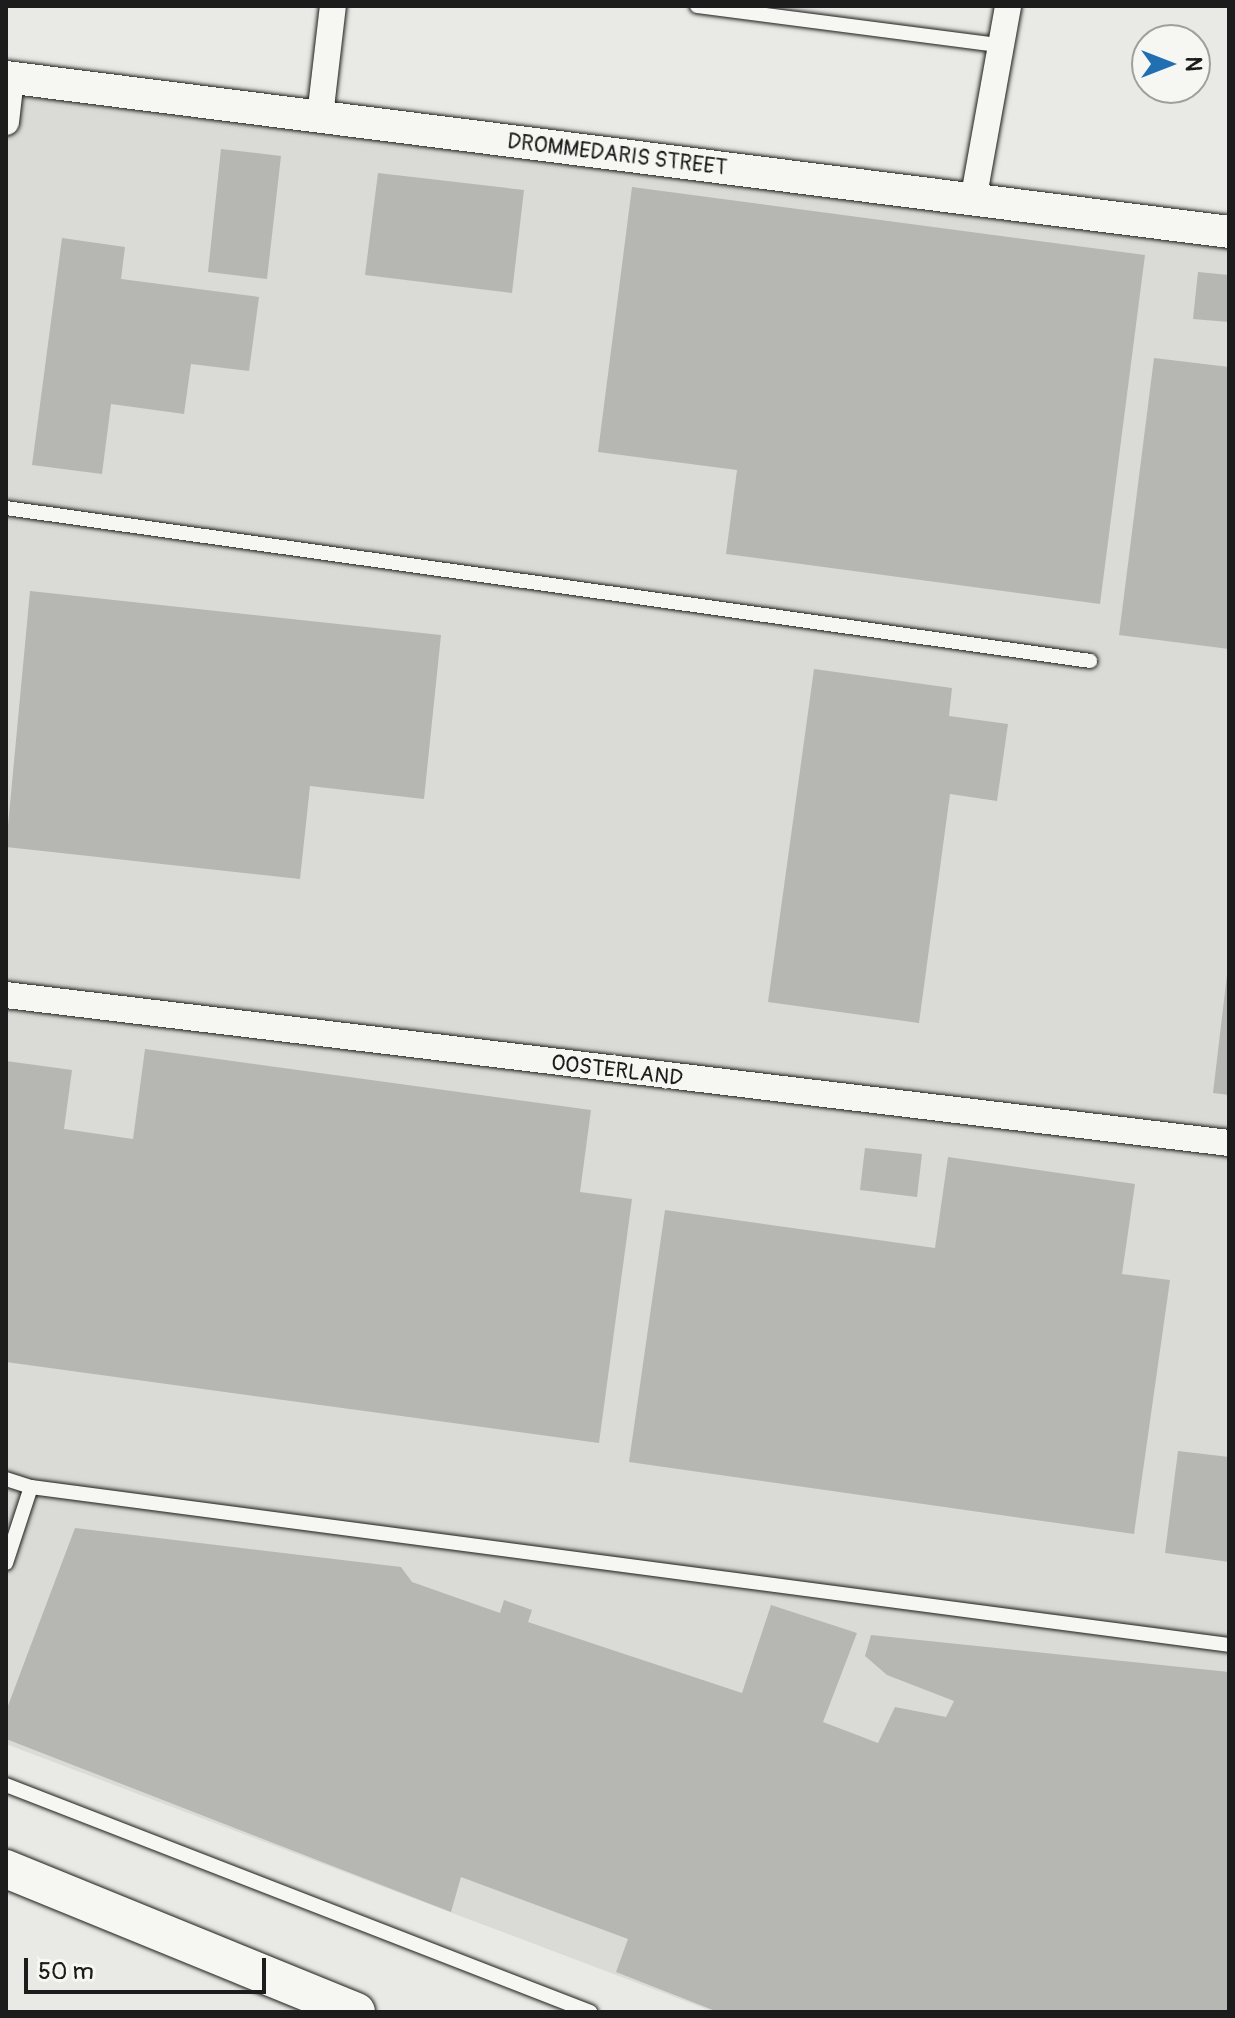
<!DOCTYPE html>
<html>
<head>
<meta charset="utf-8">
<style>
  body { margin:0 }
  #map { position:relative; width:1235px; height:2018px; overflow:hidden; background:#e9e9e5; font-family:Pangolin,sans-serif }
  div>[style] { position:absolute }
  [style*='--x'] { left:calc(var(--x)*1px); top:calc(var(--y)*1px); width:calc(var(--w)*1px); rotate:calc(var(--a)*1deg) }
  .built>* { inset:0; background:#dadad6 }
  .building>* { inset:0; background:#b6b6b3 }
  .roads { filter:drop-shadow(0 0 2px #1c1c1c) drop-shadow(0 0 2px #1c1c1c) }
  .service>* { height:14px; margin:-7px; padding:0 7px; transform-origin:7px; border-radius:7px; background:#f6f6f2 }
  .minor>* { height:26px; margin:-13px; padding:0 13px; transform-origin:13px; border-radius:13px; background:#f6f6f2 }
  .tertiary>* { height:32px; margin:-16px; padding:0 16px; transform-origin:16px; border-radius:16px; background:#f6f6f2 }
  .secondary>* { height:38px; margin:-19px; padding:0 19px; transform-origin:19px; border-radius:19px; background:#f6f6f2 }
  span { translate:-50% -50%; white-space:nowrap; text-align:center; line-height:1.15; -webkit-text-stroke:8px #f6f6f2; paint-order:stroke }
  .street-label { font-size:22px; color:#1c1c1c }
  .frame { position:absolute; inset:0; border:8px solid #1c1c1c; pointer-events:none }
  .north { position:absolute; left:1131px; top:24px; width:80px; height:80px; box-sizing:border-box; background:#f6f6f2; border:2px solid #9f9f9c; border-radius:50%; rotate:90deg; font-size:22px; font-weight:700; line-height:32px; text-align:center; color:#1c1c1c }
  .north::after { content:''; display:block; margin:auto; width:28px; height:36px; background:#1f6fb2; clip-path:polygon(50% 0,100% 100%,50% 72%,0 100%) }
  .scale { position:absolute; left:24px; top:1958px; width:242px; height:36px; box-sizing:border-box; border:4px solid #1c1c1c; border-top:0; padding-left:10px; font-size:24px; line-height:28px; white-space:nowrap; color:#1c1c1c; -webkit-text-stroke:6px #f6f6f2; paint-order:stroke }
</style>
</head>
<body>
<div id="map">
  <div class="built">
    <i style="clip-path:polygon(6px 94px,1229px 244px,1229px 2012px,714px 2012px,6px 1744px)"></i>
  </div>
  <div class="building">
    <i style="clip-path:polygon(221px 149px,281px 156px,267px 279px,208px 272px)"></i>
    <i style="clip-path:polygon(378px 173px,524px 190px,512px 293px,365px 275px)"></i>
    <i style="clip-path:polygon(632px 187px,1145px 255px,1100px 604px,726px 554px,737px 470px,598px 452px)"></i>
    <i style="clip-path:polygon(62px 238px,125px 247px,121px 279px,259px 297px,249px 371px,191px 364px,184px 414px,111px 404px,102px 474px,32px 465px)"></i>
    <i style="clip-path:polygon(1198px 272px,1229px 275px,1229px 322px,1193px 319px)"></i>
    <i style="clip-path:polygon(1154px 358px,1229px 367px,1229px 649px,1119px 635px)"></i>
    <i style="clip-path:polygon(30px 591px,441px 635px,424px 799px,310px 786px,300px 879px,6px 847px)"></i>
    <i style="clip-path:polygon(814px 669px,952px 688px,949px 716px,1008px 724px,997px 801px,950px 794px,919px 1023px,768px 1002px)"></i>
    <i style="clip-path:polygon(1227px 975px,1229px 975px,1229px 1095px,1213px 1093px)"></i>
    <i style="clip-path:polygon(145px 1049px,591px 1110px,580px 1192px,632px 1199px,599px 1443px,6px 1362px,6px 1061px,72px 1070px,64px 1129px,133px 1139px)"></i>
    <i style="clip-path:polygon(865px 1148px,922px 1154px,917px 1197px,860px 1190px)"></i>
    <i style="clip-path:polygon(948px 1157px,1135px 1184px,1122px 1274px,1170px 1280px,1134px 1534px,629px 1462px,665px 1210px,935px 1248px)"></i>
    <i style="clip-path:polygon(1178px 1451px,1229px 1457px,1229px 1562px,1165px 1553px)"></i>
    <i style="clip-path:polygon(75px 1528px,401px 1567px,412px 1582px,500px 1613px,504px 1600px,532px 1610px,528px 1622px,742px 1693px,771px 1605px,857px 1633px,823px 1722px,878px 1743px,895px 1707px,946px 1717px,954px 1701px,887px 1675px,865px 1656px,871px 1635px,1229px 1672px,1229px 2012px,718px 2012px,616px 1972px,628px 1939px,461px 1877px,451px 1912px,6px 1739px,6px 1711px)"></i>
  </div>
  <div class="roads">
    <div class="service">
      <i style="--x:697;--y:6;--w:304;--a:7.4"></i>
      <i style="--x:6;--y:508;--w:1095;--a:8.03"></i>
      <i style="--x:6;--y:1479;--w:26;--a:18"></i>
      <i style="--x:31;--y:1487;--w:1208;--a:7.51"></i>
      <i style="--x:6;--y:1563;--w:80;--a:-71.8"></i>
      <i style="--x:6;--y:1785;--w:627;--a:21.24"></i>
    </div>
    <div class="minor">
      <i style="--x:320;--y:116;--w:111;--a:-83.3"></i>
      <i style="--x:6;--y:122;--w:44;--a:-83.5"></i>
      <i style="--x:973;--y:201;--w:198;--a:-79.8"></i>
      <i style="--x:6;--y:995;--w:1232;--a:6.9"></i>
    </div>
    <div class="tertiary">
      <i style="--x:6;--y:77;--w:1233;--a:7.22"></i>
    </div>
    <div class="secondary">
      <i style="--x:6;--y:1869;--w:378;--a:22.2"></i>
    </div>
  </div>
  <div class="street-label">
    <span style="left:617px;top:155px;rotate:7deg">DROMMEDARIS STREET</span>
    <span style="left:617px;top:1071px;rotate:7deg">OOSTERLAND</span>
  </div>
  <div class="frame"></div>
  <div class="north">N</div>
  <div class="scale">50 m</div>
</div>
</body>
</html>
